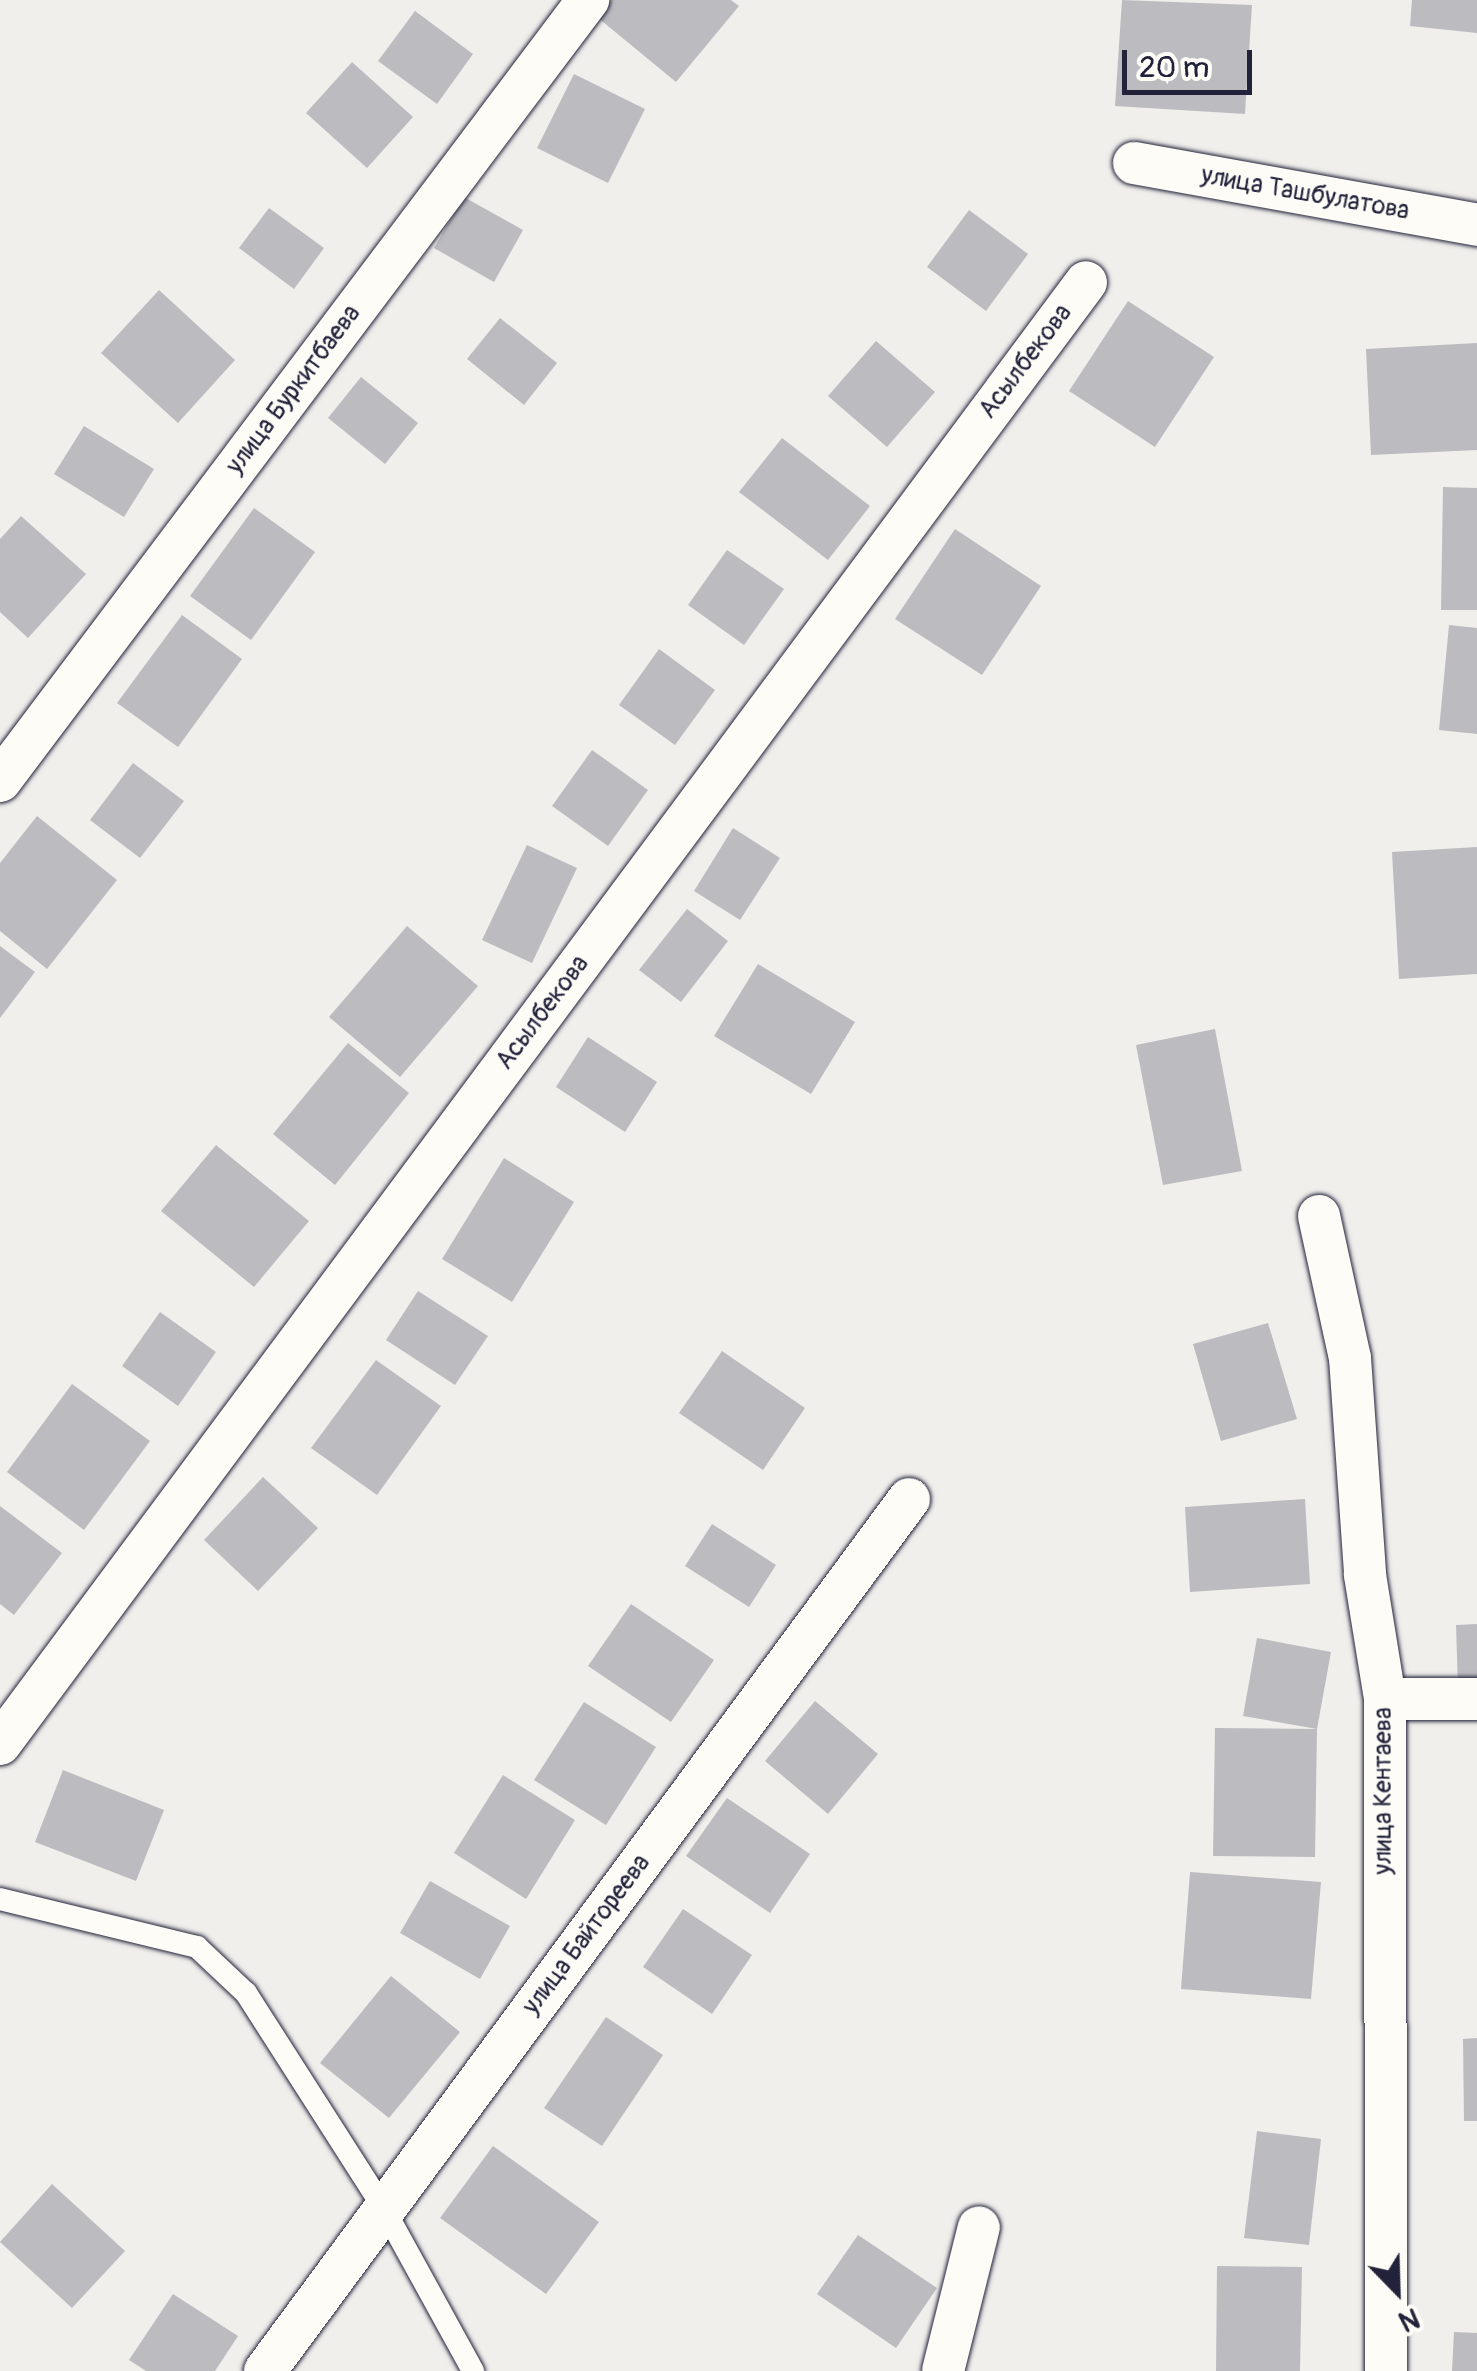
<!DOCTYPE html>
<html>
<head>
<meta charset="utf-8">
<style>
  body { margin:0 }
  #map { position:relative; width:1477px; height:2371px; overflow:hidden; background:#f0efec; font-family:Pangolin,sans-serif }
  div>[style] { position:absolute }
  [style*='--x'] { left:calc(var(--x)*1px); top:calc(var(--y)*1px); width:calc(var(--w)*1px); rotate:calc(var(--a)*1deg) }
  .building>* { inset:0; background:#bcbcc0 }
  .roads { filter:drop-shadow(0 0 2px #22223b) drop-shadow(0 0 2px #22223b) }
  .service>* { height:22px; margin:-11px; padding:0 11px; transform-origin:11px; border-radius:11px; background:#fdfcf7 }
  .minor>* { height:42px; margin:-21px; padding:0 21px; transform-origin:21px; border-radius:21px; background:#fdfcf7 }
  span { translate:-50% -50%; white-space:nowrap; text-align:center; line-height:1.15; -webkit-text-stroke:10px #fdfcf7; paint-order:stroke }
  .street-label { font-size:25px; color:#22223b }
  .north { position:absolute; left:1347px; top:2241px; width:100px; height:100px; -webkit-text-stroke:8px #fdfcf7; paint-order:stroke; rotate:157deg; font-size:28px; font-weight:700; line-height:40px; text-align:center; color:#22223b }
  .north::after { content:''; display:block; margin:auto; width:35px; height:45px; background:#22223b; clip-path:polygon(50% 0,100% 100%,50% 72%,0 100%) }
  .scale { position:absolute; left:1122px; top:50px; width:130px; height:45px; box-sizing:border-box; border:5px solid #22223b; border-top:0; padding-left:12px; font-size:30px; line-height:35px; white-space:nowrap; color:#22223b; -webkit-text-stroke:8px #fdfcf7; paint-order:stroke }
</style>
</head>
<body>
<div id="map">
  <div class="building">
    <i style="clip-path:polygon(611px 0,731px 0,739px 6px,676px 82px,597px 17px)"></i>
    <i style="clip-path:polygon(1122px 0,1252px 5px,1245px 114px,1115px 106px)"></i>
    <i style="clip-path:polygon(1412px 0,1477px 0,1477px 33px,1410px 26px)"></i>
    <i style="clip-path:polygon(415px 11px,473px 54px,437px 104px,378px 61px)"></i>
    <i style="clip-path:polygon(352px 62px,413px 117px,367px 168px,306px 113px)"></i>
    <i style="clip-path:polygon(574px 74px,645px 109px,608px 183px,537px 148px)"></i>
    <i style="clip-path:polygon(464px 197px,523px 230px,494px 282px,434px 248px)"></i>
    <i style="clip-path:polygon(269px 208px,324px 248px,294px 289px,239px 248px)"></i>
    <i style="clip-path:polygon(969px 210px,1028px 254px,986px 311px,927px 267px)"></i>
    <i style="clip-path:polygon(159px 290px,235px 360px,178px 423px,101px 353px)"></i>
    <i style="clip-path:polygon(1128px 301px,1214px 357px,1155px 447px,1069px 391px)"></i>
    <i style="clip-path:polygon(500px 318px,557px 363px,524px 405px,467px 359px)"></i>
    <i style="clip-path:polygon(876px 341px,935px 392px,887px 447px,828px 396px)"></i>
    <i style="clip-path:polygon(1477px 343px,1477px 450px,1371px 455px,1366px 349px)"></i>
    <i style="clip-path:polygon(361px 377px,418px 423px,385px 464px,328px 418px)"></i>
    <i style="clip-path:polygon(84px 426px,154px 469px,124px 517px,54px 474px)"></i>
    <i style="clip-path:polygon(782px 438px,870px 506px,828px 560px,739px 492px)"></i>
    <i style="clip-path:polygon(1443px 487px,1477px 488px,1477px 610px,1441px 610px)"></i>
    <i style="clip-path:polygon(254px 508px,315px 552px,251px 640px,190px 596px)"></i>
    <i style="clip-path:polygon(21px 516px,86px 574px,28px 638px,0 612px,0 539px)"></i>
    <i style="clip-path:polygon(955px 529px,1041px 586px,982px 675px,895px 619px)"></i>
    <i style="clip-path:polygon(727px 550px,784px 589px,744px 645px,688px 605px)"></i>
    <i style="clip-path:polygon(182px 615px,242px 659px,178px 747px,117px 703px)"></i>
    <i style="clip-path:polygon(1449px 625px,1477px 628px,1477px 734px,1439px 730px)"></i>
    <i style="clip-path:polygon(659px 649px,715px 690px,675px 745px,619px 705px)"></i>
    <i style="clip-path:polygon(592px 750px,648px 790px,608px 846px,552px 806px)"></i>
    <i style="clip-path:polygon(133px 763px,184px 801px,140px 858px,90px 820px)"></i>
    <i style="clip-path:polygon(37px 816px,117px 880px,47px 969px,0 931px,0 863px)"></i>
    <i style="clip-path:polygon(733px 828px,780px 858px,740px 920px,694px 891px)"></i>
    <i style="clip-path:polygon(527px 845px,577px 868px,532px 963px,482px 940px)"></i>
    <i style="clip-path:polygon(1477px 847px,1477px 974px,1399px 979px,1392px 852px)"></i>
    <i style="clip-path:polygon(687px 909px,728px 941px,681px 1002px,639px 970px)"></i>
    <i style="clip-path:polygon(407px 926px,478px 986px,400px 1077px,329px 1017px)"></i>
    <i style="clip-path:polygon(0 946px,35px 972px,0 1018px)"></i>
    <i style="clip-path:polygon(758px 964px,855px 1022px,811px 1094px,714px 1036px)"></i>
    <i style="clip-path:polygon(1215px 1029px,1242px 1171px,1163px 1185px,1136px 1045px)"></i>
    <i style="clip-path:polygon(588px 1037px,657px 1082px,625px 1132px,556px 1087px)"></i>
    <i style="clip-path:polygon(348px 1043px,409px 1093px,335px 1185px,273px 1134px)"></i>
    <i style="clip-path:polygon(216px 1145px,309px 1221px,254px 1287px,161px 1211px)"></i>
    <i style="clip-path:polygon(504px 1158px,574px 1202px,512px 1302px,442px 1259px)"></i>
    <i style="clip-path:polygon(418px 1291px,488px 1336px,455px 1385px,386px 1340px)"></i>
    <i style="clip-path:polygon(160px 1312px,216px 1352px,178px 1406px,122px 1366px)"></i>
    <i style="clip-path:polygon(1268px 1323px,1297px 1419px,1221px 1441px,1193px 1344px)"></i>
    <i style="clip-path:polygon(722px 1351px,805px 1408px,763px 1470px,679px 1413px)"></i>
    <i style="clip-path:polygon(376px 1360px,441px 1406px,377px 1495px,311px 1448px)"></i>
    <i style="clip-path:polygon(72px 1384px,150px 1441px,84px 1530px,7px 1472px)"></i>
    <i style="clip-path:polygon(263px 1477px,318px 1528px,258px 1591px,204px 1540px)"></i>
    <i style="clip-path:polygon(1305px 1499px,1310px 1584px,1190px 1592px,1185px 1507px)"></i>
    <i style="clip-path:polygon(0 1506px,62px 1553px,14px 1615px,0 1604px)"></i>
    <i style="clip-path:polygon(712px 1524px,776px 1565px,749px 1607px,685px 1566px)"></i>
    <i style="clip-path:polygon(631px 1604px,714px 1660px,671px 1722px,588px 1666px)"></i>
    <i style="clip-path:polygon(1477px 1624px,1477px 1689px,1458px 1689px,1456px 1625px)"></i>
    <i style="clip-path:polygon(1257px 1638px,1331px 1652px,1317px 1729px,1315px 1857px,1213px 1856px,1215px 1728px,1317px 1729px,1243px 1716px)"></i>
    <i style="clip-path:polygon(815px 1701px,878px 1754px,828px 1814px,765px 1761px)"></i>
    <i style="clip-path:polygon(584px 1702px,656px 1747px,606px 1825px,534px 1780px)"></i>
    <i style="clip-path:polygon(63px 1770px,164px 1810px,136px 1881px,35px 1842px)"></i>
    <i style="clip-path:polygon(503px 1775px,575px 1820px,526px 1899px,454px 1853px)"></i>
    <i style="clip-path:polygon(727px 1798px,810px 1854px,770px 1913px,686px 1856px)"></i>
    <i style="clip-path:polygon(1190px 1872px,1321px 1882px,1311px 1999px,1181px 1989px)"></i>
    <i style="clip-path:polygon(430px 1881px,510px 1926px,480px 1979px,400px 1933px)"></i>
    <i style="clip-path:polygon(683px 1909px,752px 1955px,712px 2014px,643px 1967px)"></i>
    <i style="clip-path:polygon(391px 1976px,460px 2032px,389px 2118px,320px 2063px)"></i>
    <i style="clip-path:polygon(606px 2017px,663px 2055px,602px 2146px,544px 2108px)"></i>
    <i style="clip-path:polygon(1477px 2038px,1477px 2121px,1464px 2121px,1463px 2039px)"></i>
    <i style="clip-path:polygon(1257px 2131px,1321px 2139px,1309px 2245px,1244px 2238px)"></i>
    <i style="clip-path:polygon(493px 2146px,599px 2222px,546px 2294px,440px 2218px)"></i>
    <i style="clip-path:polygon(52px 2184px,125px 2251px,72px 2308px,0 2242px)"></i>
    <i style="clip-path:polygon(858px 2235px,937px 2288px,896px 2348px,817px 2294px)"></i>
    <i style="clip-path:polygon(1217px 2266px,1302px 2267px,1300px 2371px,1216px 2371px)"></i>
    <i style="clip-path:polygon(173px 2294px,238px 2336px,215px 2371px,146px 2371px,129px 2360px)"></i>
    <i style="clip-path:polygon(1454px 2332px,1477px 2333px,1477px 2371px,1452px 2371px)"></i>
  </div>
  <div class="roads">
    <div class="service">
      <i style="--x:0;--y:1899;--w:203;--a:13.7"></i>
      <i style="--x:197;--y:1947;--w:67;--a:43.2"></i>
      <i style="--x:246;--y:1993;--w:256;--a:57.4"></i>
      <i style="--x:384;--y:2209;--w:185;--a:61.2"></i>
    </div>
    <div class="minor">
      <i style="--x:1134;--y:163;--w:349;--a:10.2"></i>
      <i style="--x:0;--y:781;--w:978;--a:-53.02"></i>
      <i style="--x:1319;--y:1216;--w:145;--a:77.7"></i>
      <i style="--x:1350;--y:1358;--w:218;--a:86"></i>
      <i style="--x:1365;--y:1575;--w:126;--a:80.8"></i>
      <i style="--x:1385;--y:1699;--w:672;--a:89.91"></i>
      <i style="--x:1385;--y:1699;--w:92;--a:0"></i>
      <i style="--x:0;--y:1744;--w:1821;--a:-53.39"></i>
      <i style="--x:265;--y:2371;--w:1084;--a:-53.55"></i>
      <i style="--x:943;--y:2371;--w:148;--a:-76"></i>
    </div>
  </div>
  <div class="street-label">
    <span style="left:1305px;top:194px;rotate:10deg">улица Ташбулатова</span>
    <span style="left:1026px;top:362px;rotate:-53deg">Асылбекова</span>
    <span style="left:294px;top:390px;rotate:-53deg">улица Буркитбаева</span>
    <span style="left:543px;top:1013px;rotate:-53deg">Асылбекова</span>
    <span style="left:1384px;top:1791px;rotate:-90deg">улица Кентаева</span>
    <span style="left:587px;top:1935px;rotate:-53deg">улица Байтореева</span>
  </div>
  <div class="north">N</div>
  <div class="scale">20 m</div>
</div>
</body>
</html>
